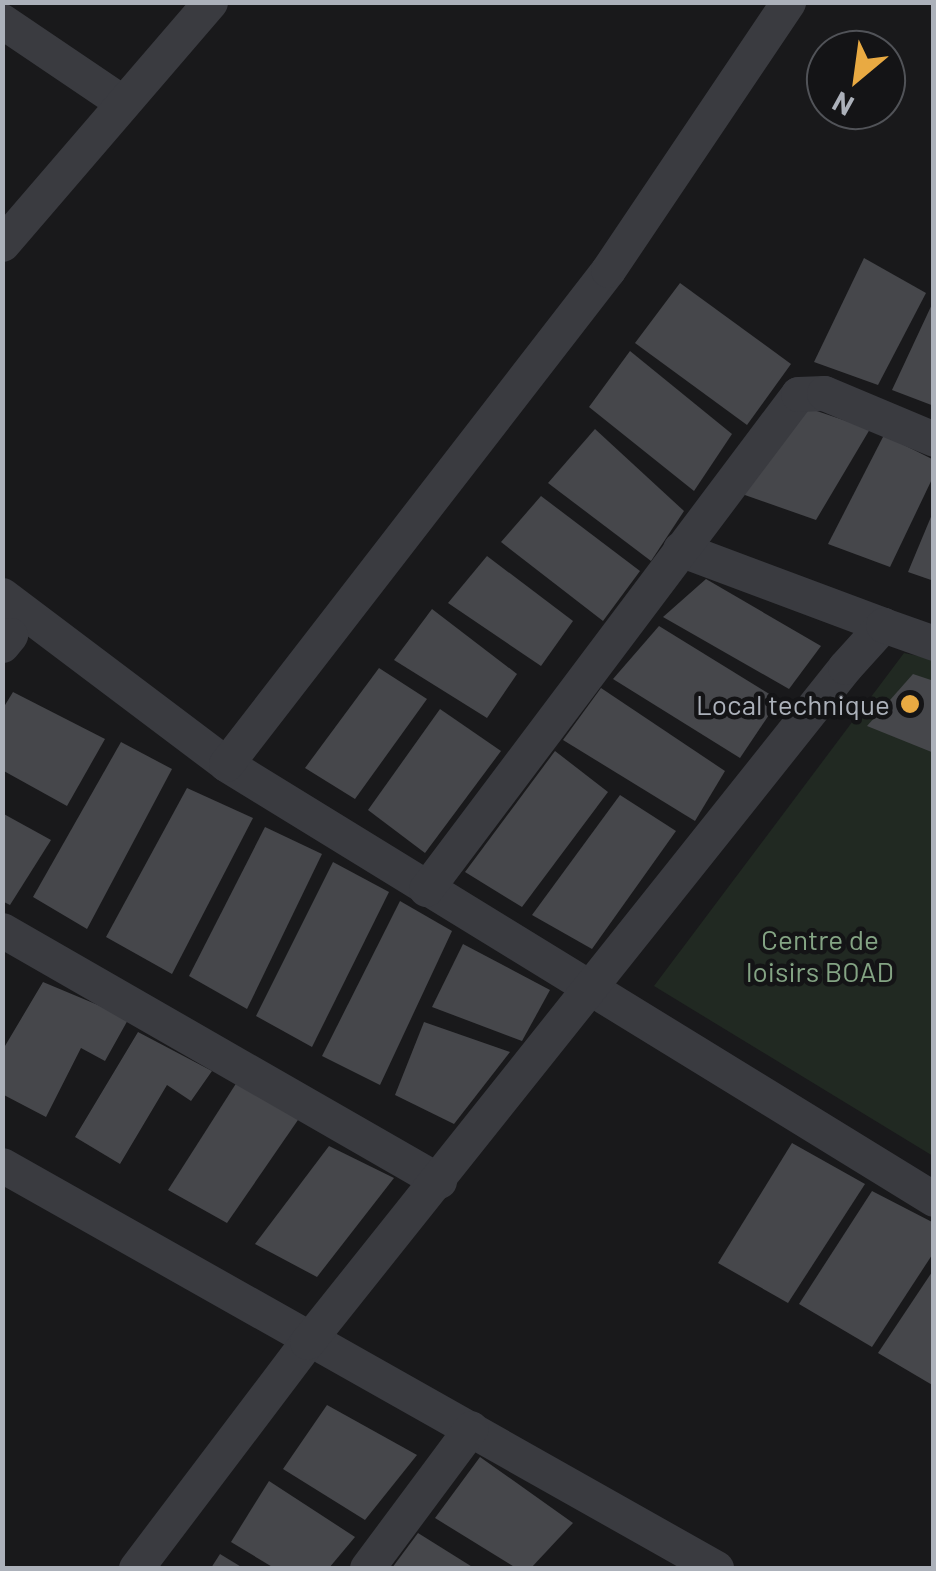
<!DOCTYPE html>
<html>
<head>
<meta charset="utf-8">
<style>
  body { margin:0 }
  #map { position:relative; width:936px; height:1571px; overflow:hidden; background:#19191b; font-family:Barlow,sans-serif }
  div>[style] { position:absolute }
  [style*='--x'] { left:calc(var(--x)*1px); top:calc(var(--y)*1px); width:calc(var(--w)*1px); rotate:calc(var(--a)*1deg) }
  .green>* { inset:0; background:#212922 }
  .building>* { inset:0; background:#46474b }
  .minor>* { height:35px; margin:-17.5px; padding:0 17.5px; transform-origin:17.5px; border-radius:17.5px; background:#3a3b40 }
  .dots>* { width:28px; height:28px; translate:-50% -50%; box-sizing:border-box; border:5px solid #141416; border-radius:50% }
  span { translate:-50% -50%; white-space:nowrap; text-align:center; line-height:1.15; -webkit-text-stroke:9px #141416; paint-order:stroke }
  .poi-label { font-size:28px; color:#acb1ba }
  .right { translate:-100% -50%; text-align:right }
  .park-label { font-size:28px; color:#84a484 }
  .frame { position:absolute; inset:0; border:5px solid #acb1ba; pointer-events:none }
  .north { position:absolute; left:806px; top:30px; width:100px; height:100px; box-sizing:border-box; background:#141416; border:2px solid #515358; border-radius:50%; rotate:209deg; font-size:28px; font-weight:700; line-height:40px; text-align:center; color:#acb1ba }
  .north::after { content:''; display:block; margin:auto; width:35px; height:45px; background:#e9aa42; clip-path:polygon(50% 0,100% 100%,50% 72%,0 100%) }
</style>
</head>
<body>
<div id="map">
  <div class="green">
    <i style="clip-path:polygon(904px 653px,933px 659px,933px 1156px,654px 986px)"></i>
  </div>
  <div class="building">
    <i style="clip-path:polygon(864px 258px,926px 293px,878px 385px,814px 362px)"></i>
    <i style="clip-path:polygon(680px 283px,791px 364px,747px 425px,635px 343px)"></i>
    <i style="clip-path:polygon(934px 300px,934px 406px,892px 390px)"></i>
    <i style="clip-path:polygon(630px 351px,732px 434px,694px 491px,589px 407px)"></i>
    <i style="clip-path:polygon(805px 407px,870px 429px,816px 520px,742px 494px)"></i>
    <i style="clip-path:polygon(595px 429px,684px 511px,651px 561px,548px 483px)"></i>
    <i style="clip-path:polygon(884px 435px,934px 460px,934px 475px,890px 567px,828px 544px)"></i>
    <i style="clip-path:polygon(541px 496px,640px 571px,603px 621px,501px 542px)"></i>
    <i style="clip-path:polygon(933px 512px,934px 512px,934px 581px,908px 572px)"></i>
    <i style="clip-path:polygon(487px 556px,573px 621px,541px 666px,448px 603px)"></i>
    <i style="clip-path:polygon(706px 579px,821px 646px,789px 689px,663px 617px)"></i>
    <i style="clip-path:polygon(432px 609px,517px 674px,487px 718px,394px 660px)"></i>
    <i style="clip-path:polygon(659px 626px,779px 700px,740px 758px,613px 679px)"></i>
    <i style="clip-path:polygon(379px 668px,427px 699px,355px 799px,305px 768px)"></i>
    <i style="clip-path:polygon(913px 674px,934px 681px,934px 753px,867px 726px)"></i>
    <i style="clip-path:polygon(601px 688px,725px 771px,695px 821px,563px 740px)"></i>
    <i style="clip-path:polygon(13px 692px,105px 739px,67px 806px,2px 770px,2px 710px)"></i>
    <i style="clip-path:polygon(440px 709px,501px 751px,425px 853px,368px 810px)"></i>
    <i style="clip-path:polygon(121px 742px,172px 769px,87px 929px,33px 897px)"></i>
    <i style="clip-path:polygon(555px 751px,608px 792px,522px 907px,465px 872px)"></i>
    <i style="clip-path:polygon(187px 788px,253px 818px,172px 974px,106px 937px)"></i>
    <i style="clip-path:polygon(620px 795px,676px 831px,592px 949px,532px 915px)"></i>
    <i style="clip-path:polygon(2px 813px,51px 840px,10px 905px,2px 901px)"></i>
    <i style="clip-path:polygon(265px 827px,322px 854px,247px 1009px,189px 976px)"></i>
    <i style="clip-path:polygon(333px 862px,389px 892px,312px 1047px,256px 1016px)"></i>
    <i style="clip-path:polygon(400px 901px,452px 931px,380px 1085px,322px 1056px)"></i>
    <i style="clip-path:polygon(463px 944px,550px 990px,522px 1041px,432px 1007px)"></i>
    <i style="clip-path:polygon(43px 982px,129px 1018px,105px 1061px,81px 1048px,46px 1117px,2px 1094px,2px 1051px)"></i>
    <i style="clip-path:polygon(424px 1022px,510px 1052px,454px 1124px,395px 1095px)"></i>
    <i style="clip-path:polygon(138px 1032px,212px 1071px,191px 1101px,167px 1085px,120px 1164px,75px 1137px)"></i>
    <i style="clip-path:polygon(237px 1082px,300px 1117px,227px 1223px,168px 1190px)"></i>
    <i style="clip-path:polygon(792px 1143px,865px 1184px,788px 1303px,718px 1263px)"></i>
    <i style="clip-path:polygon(329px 1146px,394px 1178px,317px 1277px,255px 1244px)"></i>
    <i style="clip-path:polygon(872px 1191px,934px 1223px,934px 1252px,872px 1347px,799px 1304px)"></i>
    <i style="clip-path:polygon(934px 1269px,934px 1386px,878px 1353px)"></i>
    <i style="clip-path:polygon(327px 1405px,417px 1455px,365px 1520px,283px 1469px)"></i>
    <i style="clip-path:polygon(480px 1457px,573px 1523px,531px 1568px,516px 1568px,435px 1518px)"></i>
    <i style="clip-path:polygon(269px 1481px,355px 1537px,329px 1568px,274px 1568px,231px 1542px)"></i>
    <i style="clip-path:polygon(418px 1533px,474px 1568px,392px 1568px)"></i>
    <i style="clip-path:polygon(220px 1554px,243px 1568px,211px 1568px)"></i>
  </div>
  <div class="minor">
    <i style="--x:2;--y:21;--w:146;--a:34.1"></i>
    <i style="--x:2;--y:244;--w:319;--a:-49.3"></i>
    <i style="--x:680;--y:549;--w:217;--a:20.5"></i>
    <i style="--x:2;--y:595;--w:281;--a:37"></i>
    <i style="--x:226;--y:764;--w:831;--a:31.57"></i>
    <i style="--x:2;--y:645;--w:13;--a:-51"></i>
    <i style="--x:226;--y:764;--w:624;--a:-52.29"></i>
    <i style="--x:608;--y:270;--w:323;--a:-56.1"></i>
    <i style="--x:426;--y:889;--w:619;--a:-53.07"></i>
    <i style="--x:798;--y:394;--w:26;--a:-2"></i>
    <i style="--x:824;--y:393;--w:119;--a:22.7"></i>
    <i style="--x:2;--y:930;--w:504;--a:29.87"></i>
    <i style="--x:2;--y:1165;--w:820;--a:29.44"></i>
    <i style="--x:136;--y:1568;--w:283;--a:-52.9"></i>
    <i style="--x:307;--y:1342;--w:863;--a:-51.44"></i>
    <i style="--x:845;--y:667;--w:57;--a:-47.9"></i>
    <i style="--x:883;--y:625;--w:54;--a:19.4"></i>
    <i style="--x:367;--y:1568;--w:174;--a:-53.4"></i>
  </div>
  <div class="dots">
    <i style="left:910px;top:704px;background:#e9aa42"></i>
  </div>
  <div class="poi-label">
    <span class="right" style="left:890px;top:704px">Local technique</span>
  </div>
  <div class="park-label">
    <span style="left:820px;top:955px">Centre de<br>loisirs BOAD</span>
  </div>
  <div class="frame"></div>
  <div class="north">N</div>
</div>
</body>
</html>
